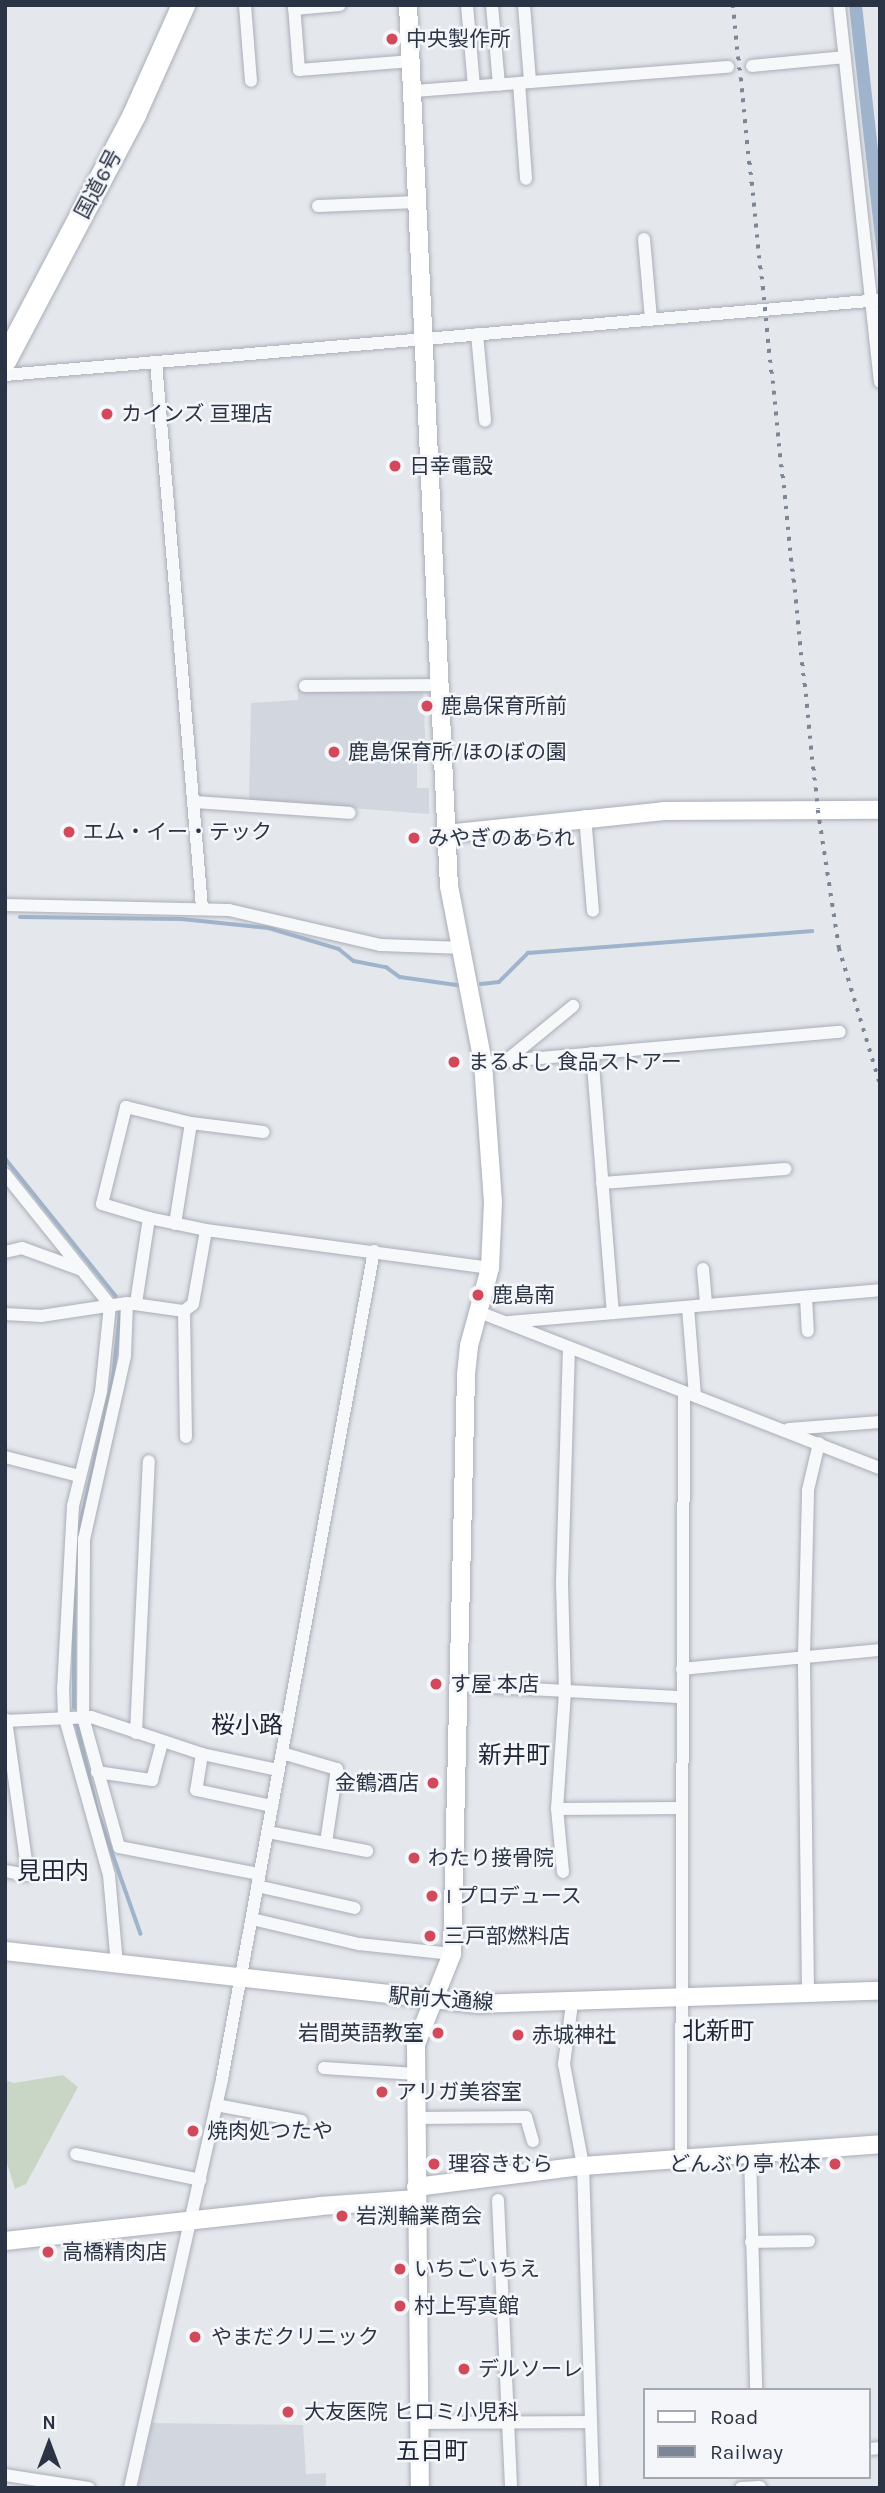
<!DOCTYPE html>
<html>
<head>
<meta charset="utf-8">
<style>
  body { margin:0 }
  #map { position:relative; width:885px; height:2493px; overflow:hidden; background:#e4e7ec; font-family:Karla,"Noto Sans JP",sans-serif }
  div>[style] { position:absolute }
  [style*='--x'] { left:calc(var(--x)*1px); top:calc(var(--y)*1px); width:calc(var(--w)*1px); rotate:calc(var(--a)*1deg) }
  .built>* { inset:0; background:#d2d6de }
  .green>* { inset:0; background:#c9d6c5 }
  .water>* { inset:0; background:#9fb4cc }
  .stream>* { height:3.5px; margin:-1.75px; padding:0 1.75px; transform-origin:1.75px; border-radius:1.75px; background:#9fb4cc }
  .roads { filter:drop-shadow(0 0 2px #a9aeb7) drop-shadow(0 0 2px #a9aeb7) }
  .street>* { height:12px; margin:-6px; padding:0 6px; transform-origin:6px; border-radius:6px; background:#f7f8fa }
  .secondary>* { height:18px; margin:-9px; padding:0 9px; transform-origin:9px; border-radius:9px; background:#fff }
  .highway>* { height:23px; margin:-11.5px; padding:0 11.5px; transform-origin:11.5px; border-radius:11.5px; background:#fff }
  .rail>* { height:3.5px; margin-top:-1.75px; transform-origin:0; background:repeating-linear-gradient(90deg,#7d8696 0 3.5px,transparent 0 10.5px) }
  .dots>* { width:19px; height:19px; translate:-50% -50%; box-sizing:border-box; border:4px solid #f4f6f9; border-radius:50% }
  span { translate:-50% -50%; white-space:nowrap; text-align:center; line-height:1.15; -webkit-text-stroke:5px #f4f6f9; paint-order:stroke }
  .poi-label { font-size:21px; color:#2b3445 }
  .left { translate:0 -50%; text-align:left }
  .right { translate:-100% -50%; text-align:right }
  .street-label { font-size:21px; color:#2b3445 }
  .quarter-label { font-size:24px; color:#1d2536 }
  .frame { position:absolute; inset:0; border:7px solid #2b3445; pointer-events:none }
  .legend { position:absolute; left:643px; top:2388px; width:228px; height:91px; box-sizing:border-box; background:#f4f6f9; border:2px solid #a4a8b1; margin:0; padding:9px 12px; list-style:none; font-size:21px; color:#2b3445 }
  .legend li { display:flex; align-items:center; gap:14px; height:35px }
  .legend b { width:35px; border:2px solid #a4a8b1 }
  .north { position:absolute; left:14px; top:2409px; width:70px; height:70px; -webkit-text-stroke:5px #f4f6f9; paint-order:stroke; rotate:0deg; font-size:19px; font-weight:700; line-height:28px; text-align:center; color:#2b3445 }
  .north::after { content:''; display:block; margin:auto; width:24px; height:32px; background:#2b3445; clip-path:polygon(50% 0,100% 100%,50% 72%,0 100%) }
</style>
</head>
<body>
<div id="map">
  <div class="built">
    <i style="clip-path:polygon(298px 689px,423px 689px,426px 752px,417px 752px,417px 788px,429px 788px,429px 814px,249px 800px,251px 703px,298px 700px)"></i>
    <i style="clip-path:polygon(152px 2423px,303px 2425px,306px 2474px,326px 2473px,326px 2488px,138px 2488px)"></i>
  </div>
  <div class="green">
    <i style="clip-path:polygon(63px 2075px,78px 2087px,26px 2184px,15px 2189px,5px 2157px,5px 2080px,14px 2083px)"></i>
  </div>
  <div class="water">
    <i style="clip-path:polygon(849px 5px,862px 5px,880px 168px,880px 282px)"></i>
  </div>
  <div class="stream">
    <i style="--x:20;--y:917;--w:162;--a:0.7"></i>
    <i style="--x:182;--y:919;--w:87;--a:5.9"></i>
    <i style="--x:269;--y:928;--w:73;--a:16.7"></i>
    <i style="--x:339;--y:949;--w:19;--a:39"></i>
    <i style="--x:354;--y:961;--w:33;--a:11"></i>
    <i style="--x:386;--y:967;--w:17;--a:36"></i>
    <i style="--x:400;--y:977;--w:64;--a:8.1"></i>
    <i style="--x:481;--y:984;--w:18;--a:-6"></i>
    <i style="--x:499;--y:982;--w:41;--a:-45"></i>
    <i style="--x:528;--y:953;--w:285;--a:-4.4"></i>
    <i style="--x:5;--y:1158;--w:177;--a:51.2"></i>
    <i style="--x:77;--y:1540;--w:166;--a:-77.5"></i>
    <i style="--x:113;--y:1378;--w:66;--a:-83.9"></i>
    <i style="--x:74;--y:1708;--w:118;--a:-90"></i>
    <i style="--x:77;--y:1724;--w:90;--a:76.6"></i>
    <i style="--x:98;--y:1812;--w:129;--a:70.6"></i>
  </div>
  <div class="roads">
    <div class="street">
      <i style="--x:245;--y:5;--w:76;--a:85.5"></i>
      <i style="--x:294;--y:5;--w:65;--a:85.6"></i>
      <i style="--x:299;--y:70;--w:113;--a:-4.6"></i>
      <i style="--x:467;--y:5;--w:81;--a:85.1"></i>
      <i style="--x:492;--y:5;--w:80;--a:85"></i>
      <i style="--x:524;--y:5;--w:77;--a:85.5"></i>
      <i style="--x:839;--y:5;--w:379;--a:83.8"></i>
      <i style="--x:294;--y:9;--w:46;--a:-5"></i>
      <i style="--x:752;--y:66;--w:93;--a:-5.5"></i>
      <i style="--x:519;--y:83;--w:96;--a:85.8"></i>
      <i style="--x:414;--y:91;--w:315;--a:-4.4"></i>
      <i style="--x:318;--y:206;--w:99;--a:-2.3"></i>
      <i style="--x:644;--y:239;--w:80;--a:85"></i>
      <i style="--x:477;--y:334;--w:87;--a:84.7"></i>
      <i style="--x:156;--y:362;--w:548;--a:85.18"></i>
      <i style="--x:5;--y:375;--w:878;--a:-4.9"></i>
      <i style="--x:305;--y:686;--w:134;--a:-0.4"></i>
      <i style="--x:194;--y:802;--w:156;--a:4"></i>
      <i style="--x:585;--y:816;--w:95;--a:85.2"></i>
      <i style="--x:5;--y:905;--w:224;--a:1.3"></i>
      <i style="--x:229;--y:910;--w:156;--a:13"></i>
      <i style="--x:381;--y:945;--w:83;--a:2.1"></i>
      <i style="--x:592;--y:1053;--w:261;--a:85.4"></i>
      <i style="--x:506;--y:1061;--w:87;--a:-39.4"></i>
      <i style="--x:483;--y:1063;--w:358;--a:-5"></i>
      <i style="--x:5;--y:1174;--w:168;--a:51.3"></i>
      <i style="--x:110;--y:1305;--w:87;--a:95.9"></i>
      <i style="--x:101;--y:1392;--w:117;--a:103.8"></i>
      <i style="--x:73;--y:1506;--w:182;--a:93.1"></i>
      <i style="--x:63;--y:1688;--w:27;--a:88"></i>
      <i style="--x:64;--y:1715;--w:166;--a:74.3"></i>
      <i style="--x:109;--y:1875;--w:89;--a:84.9"></i>
      <i style="--x:602;--y:1183;--w:184;--a:-4.4"></i>
      <i style="--x:149;--y:1218;--w:58;--a:11.9"></i>
      <i style="--x:175;--y:1224;--w:102;--a:-81"></i>
      <i style="--x:5;--y:1252;--w:17;--a:-13"></i>
      <i style="--x:22;--y:1248;--w:64;--a:20.1"></i>
      <i style="--x:703;--y:1269;--w:36;--a:85"></i>
      <i style="--x:806;--y:1297;--w:34;--a:87"></i>
      <i style="--x:127;--y:1303;--w:53;--a:92.2"></i>
      <i style="--x:125;--y:1356;--w:188;--a:102.6"></i>
      <i style="--x:84;--y:1539;--w:178;--a:90.3"></i>
      <i style="--x:83;--y:1717;--w:135;--a:74.5"></i>
      <i style="--x:119;--y:1847;--w:143;--a:10.9"></i>
      <i style="--x:136;--y:1303;--w:86;--a:-81.3"></i>
      <i style="--x:149;--y:1218;--w:49;--a:-163.4"></i>
      <i style="--x:102;--y:1204;--w:100;--a:-76.1"></i>
      <i style="--x:126;--y:1107;--w:67;--a:13.8"></i>
      <i style="--x:191;--y:1123;--w:73;--a:7.1"></i>
      <i style="--x:688;--y:1307;--w:88;--a:85.5"></i>
      <i style="--x:184;--y:1311;--w:126;--a:89.1"></i>
      <i style="--x:479;--y:1312;--w:430;--a:21.3"></i>
      <i style="--x:5;--y:1314;--w:36;--a:3"></i>
      <i style="--x:41;--y:1316;--w:87;--a:-8.6"></i>
      <i style="--x:127;--y:1303;--w:58;--a:8"></i>
      <i style="--x:184;--y:1311;--w:11;--a:-38"></i>
      <i style="--x:193;--y:1304;--w:75;--a:-80"></i>
      <i style="--x:206;--y:1230;--w:287;--a:7.6"></i>
      <i style="--x:509;--y:1322;--w:372;--a:-4.9"></i>
      <i style="--x:789;--y:1429;--w:91;--a:-4.4"></i>
      <i style="--x:5;--y:1457;--w:76;--a:14.4"></i>
      <i style="--x:682;--y:1669;--w:199;--a:-5.5"></i>
      <i style="--x:457;--y:1685;--w:224;--a:3.1"></i>
      <i style="--x:5;--y:1721;--w:86;--a:-2.7"></i>
      <i style="--x:91;--y:1717;--w:117;--a:18.4"></i>
      <i style="--x:202;--y:1754;--w:78;--a:11.9"></i>
      <i style="--x:136;--y:1733;--w:272;--a:-87.3"></i>
      <i style="--x:282;--y:1753;--w:57;--a:16.2"></i>
      <i style="--x:337;--y:1769;--w:75;--a:98.5"></i>
      <i style="--x:202;--y:1754;--w:36;--a:99"></i>
      <i style="--x:196;--y:1790;--w:78;--a:11.9"></i>
      <i style="--x:97;--y:1772;--w:56;--a:8.3"></i>
      <i style="--x:152;--y:1780;--w:38;--a:-75"></i>
      <i style="--x:557;--y:1809;--w:125;--a:-0.5"></i>
      <i style="--x:268;--y:1832;--w:101;--a:10.9"></i>
      <i style="--x:5;--y:1871;--w:23;--a:10"></i>
      <i style="--x:28;--y:1875;--w:157;--a:-98.1"></i>
      <i style="--x:563;--y:1872;--w:63;--a:-95.4"></i>
      <i style="--x:557;--y:1809;--w:118;--a:-86.1"></i>
      <i style="--x:565;--y:1691;--w:109;--a:-91.6"></i>
      <i style="--x:562;--y:1582;--w:234;--a:-88.3"></i>
      <i style="--x:257;--y:1886;--w:100;--a:12.7"></i>
      <i style="--x:252;--y:1919;--w:110;--a:13.2"></i>
      <i style="--x:359;--y:1944;--w:94;--a:6.1"></i>
      <i style="--x:808;--y:1994;--w:338;--a:-90.7"></i>
      <i style="--x:804;--y:1656;--w:166;--a:-88.6"></i>
      <i style="--x:808;--y:1490;--w:48;--a:-76.8"></i>
      <i style="--x:572;--y:2004;--w:61;--a:97.6"></i>
      <i style="--x:564;--y:2064;--w:104;--a:79.4"></i>
      <i style="--x:583;--y:2166;--w:322;--a:88.2"></i>
      <i style="--x:324;--y:2068;--w:92;--a:3.7"></i>
      <i style="--x:216;--y:2105;--w:87;--a:10.5"></i>
      <i style="--x:416;--y:2118;--w:110;--a:-0.5"></i>
      <i style="--x:526;--y:2117;--w:25;--a:74"></i>
      <i style="--x:750;--y:2153;--w:237;--a:88.5"></i>
      <i style="--x:76;--y:2154;--w:127;--a:11.8"></i>
      <i style="--x:681;--y:2158;--w:766;--a:-89.78"></i>
      <i style="--x:498;--y:2200;--w:288;--a:87.4"></i>
      <i style="--x:751;--y:2242;--w:58;--a:-1"></i>
      <i style="--x:419;--y:2423;--w:172;--a:-0.3"></i>
      <i style="--x:869;--y:2449;--w:11;--a:-5"></i>
      <i style="--x:5;--y:2475;--w:85;--a:8.8"></i>
      <i style="--x:130;--y:2488;--w:419;--a:-77.3"></i>
      <i style="--x:222;--y:2079;--w:842;--a:-79.6"></i>
      <i style="--x:741;--y:2488;--w:19;--a:-3"></i>
    </div>
    <div class="secondary">
      <i style="--x:408;--y:5;--w:882;--a:87.34"></i>
      <i style="--x:449;--y:886;--w:180;--a:79.1"></i>
      <i style="--x:483;--y:1063;--w:139;--a:85.9"></i>
      <i style="--x:493;--y:1202;--w:66;--a:92.6"></i>
      <i style="--x:490;--y:1268;--w:81;--a:105.1"></i>
      <i style="--x:469;--y:1346;--w:30;--a:96"></i>
      <i style="--x:466;--y:1376;--w:578;--a:91.39"></i>
      <i style="--x:452;--y:1954;--w:97;--a:111.8"></i>
      <i style="--x:416;--y:2044;--w:444;--a:89.5"></i>
      <i style="--x:446;--y:834;--w:219;--a:-6"></i>
      <i style="--x:664;--y:811;--w:216;--a:-0.3"></i>
      <i style="--x:5;--y:1951;--w:476;--a:6.4"></i>
      <i style="--x:478;--y:2004;--w:402;--a:-1.9"></i>
      <i style="--x:416;--y:2187;--w:168;--a:-7.2"></i>
      <i style="--x:583;--y:2166;--w:298;--a:-4.2"></i>
      <i style="--x:5;--y:2241;--w:317;--a:-6.3"></i>
      <i style="--x:320;--y:2206;--w:96;--a:-4.2"></i>
    </div>
    <div class="highway">
      <i style="--x:5;--y:359;--w:277;--a:-62.2"></i>
      <i style="--x:134;--y:114;--w:120;--a:-65.8"></i>
    </div>
  </div>
  <div class="rail">
    <i style="--x:733;--y:5;--w:809;--a:83.97"></i>
    <i style="--x:818;--y:810;--w:140;--a:81.3"></i>
    <i style="--x:839;--y:948;--w:142;--a:73.2"></i>
  </div>
  <div class="dots">
    <i style="left:392px;top:39px;background:#d1495b"></i>
    <i style="left:107px;top:414px;background:#d1495b"></i>
    <i style="left:395px;top:466px;background:#d1495b"></i>
    <i style="left:427px;top:706px;background:#d1495b"></i>
    <i style="left:334px;top:752px;background:#d1495b"></i>
    <i style="left:69px;top:832px;background:#d1495b"></i>
    <i style="left:414px;top:838px;background:#d1495b"></i>
    <i style="left:454px;top:1062px;background:#d1495b"></i>
    <i style="left:478px;top:1295px;background:#d1495b"></i>
    <i style="left:436px;top:1684px;background:#d1495b"></i>
    <i style="left:433px;top:1783px;background:#d1495b"></i>
    <i style="left:414px;top:1858px;background:#d1495b"></i>
    <i style="left:432px;top:1896px;background:#d1495b"></i>
    <i style="left:430px;top:1936px;background:#d1495b"></i>
    <i style="left:438px;top:2033px;background:#d1495b"></i>
    <i style="left:518px;top:2035px;background:#d1495b"></i>
    <i style="left:382px;top:2092px;background:#d1495b"></i>
    <i style="left:193px;top:2131px;background:#d1495b"></i>
    <i style="left:434px;top:2164px;background:#d1495b"></i>
    <i style="left:835px;top:2164px;background:#d1495b"></i>
    <i style="left:342px;top:2216px;background:#d1495b"></i>
    <i style="left:48px;top:2252px;background:#d1495b"></i>
    <i style="left:400px;top:2269px;background:#d1495b"></i>
    <i style="left:400px;top:2306px;background:#d1495b"></i>
    <i style="left:195px;top:2337px;background:#d1495b"></i>
    <i style="left:464px;top:2369px;background:#d1495b"></i>
    <i style="left:288px;top:2412px;background:#d1495b"></i>
  </div>
  <div class="poi-label">
    <span class="left" style="left:406px;top:39px">中央製作所</span>
    <span class="left" style="left:121px;top:414px">カインズ 亘理店</span>
    <span class="left" style="left:409px;top:466px">日幸電設</span>
    <span class="left" style="left:441px;top:706px">鹿島保育所前</span>
    <span class="left" style="left:348px;top:752px">鹿島保育所/ほのぼの園</span>
    <span class="left" style="left:83px;top:832px">エム・イー・テック</span>
    <span class="left" style="left:428px;top:838px">みやぎのあられ</span>
    <span class="left" style="left:468px;top:1062px">まるよし 食品ストアー</span>
    <span class="left" style="left:492px;top:1295px">鹿島南</span>
    <span class="left" style="left:450px;top:1684px">す屋 本店</span>
    <span class="right" style="left:419px;top:1783px">金鶴酒店</span>
    <span class="left" style="left:428px;top:1858px">わたり接骨院</span>
    <span class="left" style="left:446px;top:1896px">I プロデュース</span>
    <span class="left" style="left:444px;top:1936px">三戸部燃料店</span>
    <span class="right" style="left:424px;top:2033px">岩間英語教室</span>
    <span class="left" style="left:532px;top:2035px">赤城神社</span>
    <span class="left" style="left:396px;top:2092px">アリガ美容室</span>
    <span class="left" style="left:207px;top:2131px">焼肉処つたや</span>
    <span class="left" style="left:448px;top:2164px">理容きむら</span>
    <span class="right" style="left:821px;top:2164px">どんぶり亭 松本</span>
    <span class="left" style="left:356px;top:2216px">岩渕輪業商会</span>
    <span class="left" style="left:62px;top:2252px">高橋精肉店</span>
    <span class="left" style="left:414px;top:2269px">いちごいちえ</span>
    <span class="left" style="left:414px;top:2306px">村上写真館</span>
    <span class="left" style="left:211px;top:2337px">やまだクリニック</span>
    <span class="left" style="left:478px;top:2369px">デルソーレ</span>
    <span class="left" style="left:304px;top:2412px">大友医院 ヒロミ小児科</span>
  </div>
  <div class="street-label">
    <span style="left:98px;top:184px;rotate:-62deg">国道6号</span>
    <span style="left:441px;top:1999px;rotate:4deg">駅前大通線</span>
  </div>
  <div class="quarter-label">
    <span style="left:247px;top:1726px">桜小路</span>
    <span style="left:514px;top:1756px">新井町</span>
    <span style="left:53px;top:1872px">見田内</span>
    <span style="left:718px;top:2032px">北新町</span>
    <span style="left:432px;top:2452px">五日町</span>
  </div>
  <div class="frame"></div>
  <ul class="legend">
  <li><b style="height:9px;background:#fff"></b>Road</li>
  <li><b style="height:9px;background:#7d8696"></b>Railway</li>
  </ul>
  <div class="north">N</div>
</div>
</body>
</html>
